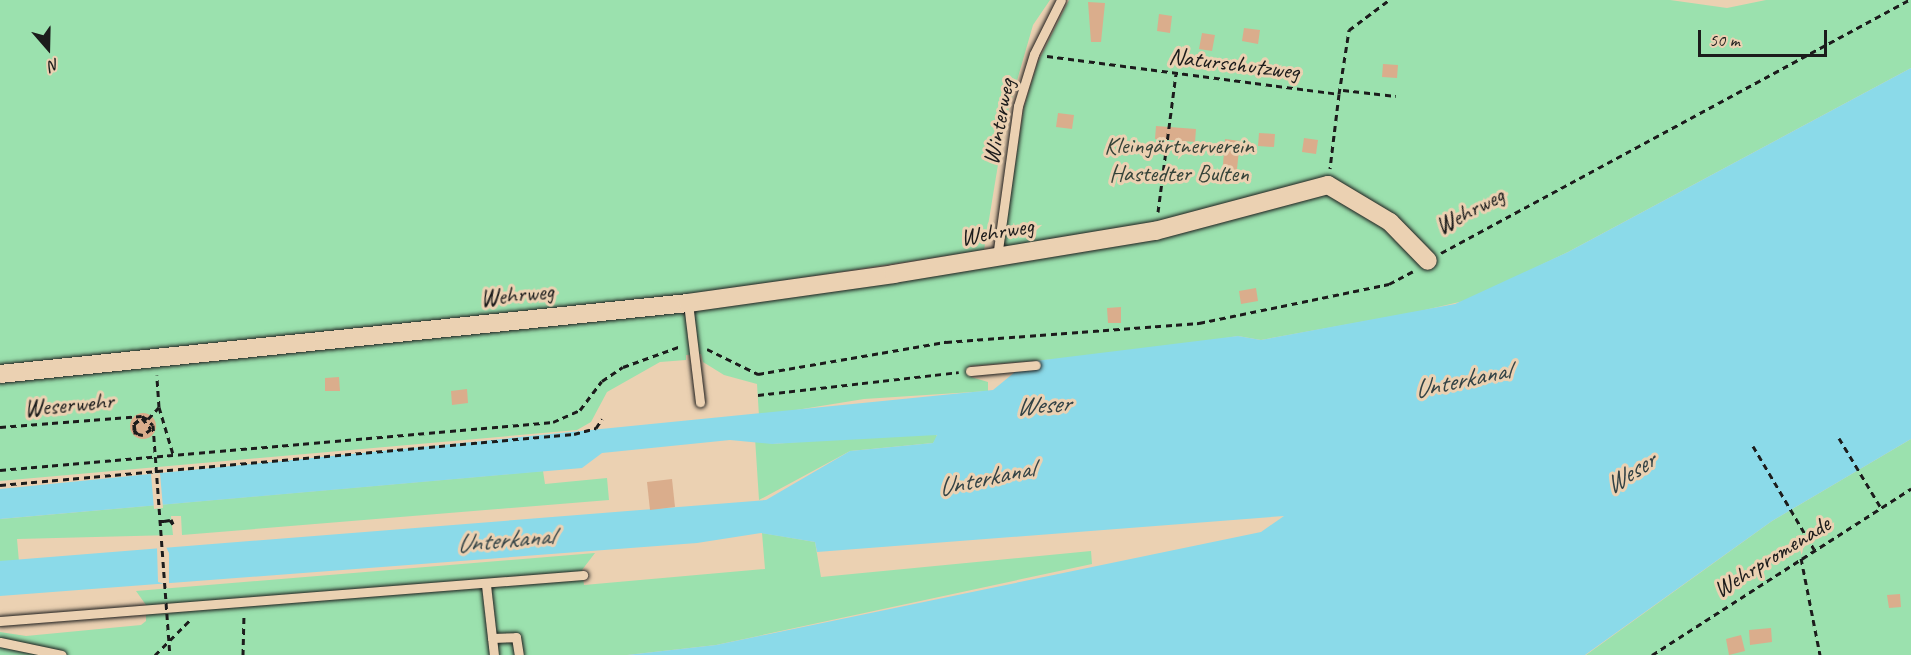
<!DOCTYPE html>
<html>
<head>
<meta charset="utf-8">
<style>
  body { margin:0 }
  #map { position:relative; width:1911px; height:655px; overflow:hidden; background:#ebd1b2; font-family:Caveat,sans-serif }
  div>[style] { position:absolute }
  [style*='--x'] { left:calc(var(--x)*1px); top:calc(var(--y)*1px); width:calc(var(--w)*1px); rotate:calc(var(--a)*1deg) }
  .green>* { inset:0; background:#9be1ae }
  .water>* { inset:0; background:#8bdae9 }
  .pier>* { inset:0; background:#ebd1b2 }
  .building>* { inset:0; background:#daad8c }
  .round { border-radius:50% }
  .path>* { height:3px; margin-top:-1.5px; transform-origin:0; background:repeating-linear-gradient(90deg,#1c1c1c 0 6px,transparent 0 10.5px) }
  .roads { filter:drop-shadow(0 0 2px #1c1c1c) drop-shadow(0 0 2px #1c1c1c) }
  .lane>* { height:9px; margin:-4.5px; padding:0 4.5px; transform-origin:4.5px; border-radius:4.5px; background:#ebd1b2 }
  .street>* { height:18px; margin:-9px; padding:0 9px; transform-origin:9px; border-radius:9px; background:#ebd1b2 }
  .path-bridge>* { height:3px; margin-top:-1.5px; transform-origin:0; background:repeating-linear-gradient(90deg,#1c1c1c 0 6px,transparent 0 10.5px) }
  span { translate:-50% -50%; white-space:nowrap; text-align:center; line-height:1.15; -webkit-text-stroke:6px #ebd1b2; paint-order:stroke }
  .street-label { font-size:24px; color:#1c1c1c }
  .park-label { font-size:24px; color:#354339 }
  .water-label { font-size:26px; color:#324245; font-style:italic }
  .north { position:absolute; left:18px; top:18px; width:60px; height:60px; -webkit-text-stroke:4px #ebd1b2; paint-order:stroke; rotate:160deg; font-size:16px; font-weight:700; line-height:24px; text-align:center; color:#1c1c1c }
  .north::after { content:''; display:block; margin:auto; width:21px; height:27px; background:#1c1c1c; clip-path:polygon(50% 0,100% 100%,50% 72%,0 100%) }
  .scale { position:absolute; left:1698px; top:30px; width:129px; height:27px; box-sizing:border-box; border:3px solid #1c1c1c; border-top:0; padding-left:8px; font-size:18px; line-height:21px; white-space:nowrap; color:#1c1c1c; -webkit-text-stroke:4px #ebd1b2; paint-order:stroke }
</style>
</head>
<body>
<div id="map">
  <div class="green">
    <i style="clip-path:polygon(0 0,1050px 0,1033px 25px,1005px 122px,984px 250px,687px 295px,0 368px)"></i>
    <i style="clip-path:polygon(1069px 0,1670px 0,1727px 8px,1766px 0,1911px 0,1911px 68px,1568px 252px,1468px 300px,1416px 312px,1261px 340px,1238px 336px,1133px 353px,969px 366px,971px 377px,988px 382px,988px 391px,864px 399px,759px 416px,757px 384px,724px 375px,703px 362px,701px 354px,686px 355px,686px 360px,660px 362px,607px 392px,591px 422px,577px 430px,0 481px,0 381px,1000px 262px,1024px 107px,1038px 62px)"></i>
    <i style="clip-path:polygon(933px 432px,938px 437px,933px 443px,850px 451px,759px 500px,755px 438px,772px 444px)"></i>
    <i style="clip-path:polygon(1911px 439px,1911px 655px,1586px 655px,1772px 521px)"></i>
    <i style="clip-path:polygon(543px 471px,545px 484px,607px 478px,609px 500px,182px 535px,181px 516px,171px 516px,173px 535px,17px 539px,19px 562px,0 561px,0 519px)"></i>
    <i style="clip-path:polygon(762px 533px,815px 542px,821px 577px,1091px 551px,1092px 564px,716px 645px,627px 655px,0 655px,0 632px,26px 636px,141px 625px,146px 621px,146px 605px,136px 591px,595px 553px,582px 570px,584px 585px,765px 569px)"></i>
  </div>
  <div class="water">
    <i style="clip-path:polygon(1911px 68px,1911px 439px,1772px 521px,1585px 655px,627px 655px,716px 645px,1261px 532px,1284px 516px,817px 552px,815px 542px,761px 533px,697px 543px,0 596px,0 561px,766px 500px,850px 451px,933px 443px,937px 435px,772px 444px,730px 440px,602px 453px,582px 468px,0 519px,0 489px,993px 390px,1027px 362px,1238px 336px,1261px 340px,1455px 304px,1568px 252px)"></i>
  </div>
  <div class="pier">
    <i style="clip-path:polygon(160px 473px,163px 508px,154px 509px,151px 474px)"></i>
    <i style="clip-path:polygon(157px 547px,166px 547px,169px 553px,169px 585px,158px 582px)"></i>
  </div>
  <div class="building">
    <i style="clip-path:polygon(1088px 2px,1105px 3px,1101px 42px,1091px 42px)"></i>
    <i style="clip-path:polygon(1159px 14px,1172px 16px,1170px 33px,1157px 31px)"></i>
    <i style="clip-path:polygon(1244px 28px,1260px 30px,1258px 44px,1242px 41px)"></i>
    <i style="clip-path:polygon(1202px 33px,1215px 35px,1212px 51px,1199px 49px)"></i>
    <i style="clip-path:polygon(1383px 64px,1398px 65px,1397px 78px,1382px 77px)"></i>
    <i style="clip-path:polygon(1058px 113px,1074px 115px,1072px 129px,1056px 127px)"></i>
    <i style="clip-path:polygon(1156px 126px,1196px 129px,1195px 142px,1155px 139px)"></i>
    <i style="clip-path:polygon(1259px 133px,1275px 134px,1274px 147px,1258px 146px)"></i>
    <i style="clip-path:polygon(1304px 138px,1318px 140px,1316px 154px,1302px 152px)"></i>
    <i style="clip-path:polygon(1225px 139px,1240px 141px,1236px 178px,1222px 177px)"></i>
    <i style="clip-path:polygon(1256px 288px,1258px 301px,1241px 304px,1239px 291px)"></i>
    <i style="clip-path:polygon(1121px 307px,1121px 323px,1108px 323px,1107px 308px)"></i>
    <i style="clip-path:polygon(339px 377px,340px 391px,325px 391px,325px 378px)"></i>
    <i style="clip-path:polygon(467px 389px,468px 403px,452px 405px,451px 391px)"></i>
    <i class="round" style="left:130px;top:413px;width:26px;height:26px"></i>
    <i style="clip-path:polygon(672px 479px,675px 507px,650px 510px,647px 482px)"></i>
    <i style="clip-path:polygon(1900px 594px,1901px 607px,1889px 608px,1887px 595px)"></i>
    <i style="clip-path:polygon(1771px 628px,1772px 642px,1750px 645px,1749px 630px)"></i>
    <i style="clip-path:polygon(1741px 635px,1745px 651px,1729px 655px,1726px 639px)"></i>
  </div>
  <div class="path">
    <i style="--x:1047;--y:56;--w:294;--a:7.4"></i>
    <i style="--x:1339;--y:94;--w:75;--a:96.9"></i>
    <i style="--x:1343;--y:90;--w:53;--a:6.5"></i>
    <i style="--x:1339;--y:94;--w:65;--a:-81.1"></i>
    <i style="--x:1349;--y:30;--w:50;--a:-36.9"></i>
    <i style="--x:1158;--y:212;--w:139;--a:-82.6"></i>
    <i style="--x:1441;--y:253;--w:532;--a:-28.4"></i>
    <i style="--x:707;--y:349;--w:57;--a:26.1"></i>
    <i style="--x:758;--y:374;--w:191;--a:-9.7"></i>
    <i style="--x:946;--y:342;--w:254;--a:-4.3"></i>
    <i style="--x:1199;--y:323;--w:194;--a:-11.6"></i>
    <i style="--x:1389;--y:284;--w:27;--a:-28"></i>
    <i style="--x:758;--y:395;--w:202;--a:-6.5"></i>
    <i style="--x:159;--y:407;--w:49;--a:73.4"></i>
    <i style="--x:0;--y:427;--w:142;--a:-4.4"></i>
    <i style="--x:135;--y:434;--w:4;--a:-90"></i>
    <i style="--x:135;--y:430;--w:6;--a:-99"></i>
    <i style="--x:134;--y:424;--w:10;--a:-37"></i>
    <i style="--x:142;--y:418;--w:14;--a:51"></i>
    <i style="--x:151;--y:429;--w:10;--a:143"></i>
    <i style="--x:143;--y:435;--w:5;--a:-169"></i>
    <i style="--x:138;--y:434;--w:6;--a:-135"></i>
    <i style="--x:134;--y:430;--w:6;--a:-90"></i>
    <i style="--x:134;--y:424;--w:11;--a:-41"></i>
    <i style="--x:142;--y:417;--w:6;--a:18"></i>
    <i style="--x:148;--y:419;--w:16;--a:-47"></i>
    <i style="--x:159;--y:407;--w:32;--a:-94"></i>
    <i style="--x:1839;--y:438;--w:82;--a:59"></i>
    <i style="--x:1753;--y:446;--w:120;--a:59.4"></i>
    <i style="--x:0;--y:470;--w:555;--a:-4.96"></i>
    <i style="--x:553;--y:422;--w:30;--a:-24"></i>
    <i style="--x:580;--y:410;--w:36;--a:-53"></i>
    <i style="--x:602;--y:381;--w:25;--a:-34"></i>
    <i style="--x:623;--y:367;--w:62;--a:-19.9"></i>
    <i style="--x:0;--y:485;--w:576;--a:-5.08"></i>
    <i style="--x:574;--y:434;--w:23;--a:-15"></i>
    <i style="--x:596;--y:428;--w:11;--a:-56"></i>
    <i style="--x:170;--y:520;--w:5;--a:53"></i>
    <i style="--x:173;--y:524;--w:5;--a:-112"></i>
    <i style="--x:159;--y:521;--w:5;--a:0"></i>
    <i style="--x:1801;--y:558;--w:99;--a:78.9"></i>
    <i style="--x:155;--y:655;--w:52;--a:-45"></i>
    <i style="--x:243;--y:655;--w:41;--a:-88.6"></i>
    <i style="--x:1652;--y:655;--w:308;--a:-32.7"></i>
  </div>
  <div class="roads">
    <div class="lane">
      <i style="--x:997;--y:257;--w:152;--a:-82.1"></i>
      <i style="--x:1018;--y:106;--w:54;--a:-72.9"></i>
      <i style="--x:1034;--y:54;--w:60;--a:-63.4"></i>
      <i style="--x:688;--y:303;--w:100;--a:83.1"></i>
      <i style="--x:970;--y:371;--w:66;--a:-5.2"></i>
      <i style="--x:486;--y:585;--w:70;--a:83.5"></i>
      <i style="--x:0;--y:621;--w:585;--a:-4.51"></i>
      <i style="--x:492;--y:638;--w:24;--a:-2"></i>
      <i style="--x:516;--y:637;--w:18;--a:81"></i>
      <i style="--x:0;--y:642;--w:63;--a:11.8"></i>
    </div>
    <div class="street">
      <i style="--x:0;--y:374;--w:692;--a:-5.89"></i>
      <i style="--x:688;--y:303;--w:208;--a:-8"></i>
      <i style="--x:894;--y:274;--w:265;--a:-9.4"></i>
      <i style="--x:1155;--y:231;--w:179;--a:-14.9"></i>
      <i style="--x:1328;--y:185;--w:72;--a:30.8"></i>
      <i style="--x:1390;--y:222;--w:54;--a:45.7"></i>
    </div>
  </div>
  <div class="path-bridge">
    <i style="--x:142;--y:416;--w:14;--a:39"></i>
    <i style="--x:153;--y:425;--w:231;--a:85.8"></i>
    <i style="--x:164;--y:521;--w:6;--a:-9"></i>
  </div>
  <div class="street-label">
    <span style="left:1234px;top:64px;rotate:7deg">Naturschutzweg</span>
    <span style="left:999px;top:122px;rotate:-79deg">Winterweg</span>
    <span style="left:1470px;top:211px;rotate:-28deg">Wehrweg</span>
    <span style="left:997px;top:232px;rotate:-10deg">Wehrweg</span>
    <span style="left:517px;top:295px;rotate:-6deg">Wehrweg</span>
    <span style="left:69px;top:405px;rotate:-5deg">Weserwehr</span>
    <span style="left:1772px;top:557px;rotate:-32deg">Wehrpromenade</span>
  </div>
  <div class="park-label">
    <span style="left:1179px;top:160px">Kleingärtnerverein<br>Hastedter Bulten</span>
  </div>
  <div class="water-label">
    <span style="left:1462px;top:380px;rotate:-12deg">Unterkanal</span>
    <span style="left:1043px;top:405px;rotate:-4deg">Weser</span>
    <span style="left:1630px;top:473px;rotate:-33deg">Weser</span>
    <span style="left:986px;top:478px;rotate:-12deg">Unterkanal</span>
    <span style="left:505px;top:540px;rotate:-5deg">Unterkanal</span>
  </div>
  <div class="north">N</div>
  <div class="scale">50 m</div>
</div>
</body>
</html>
